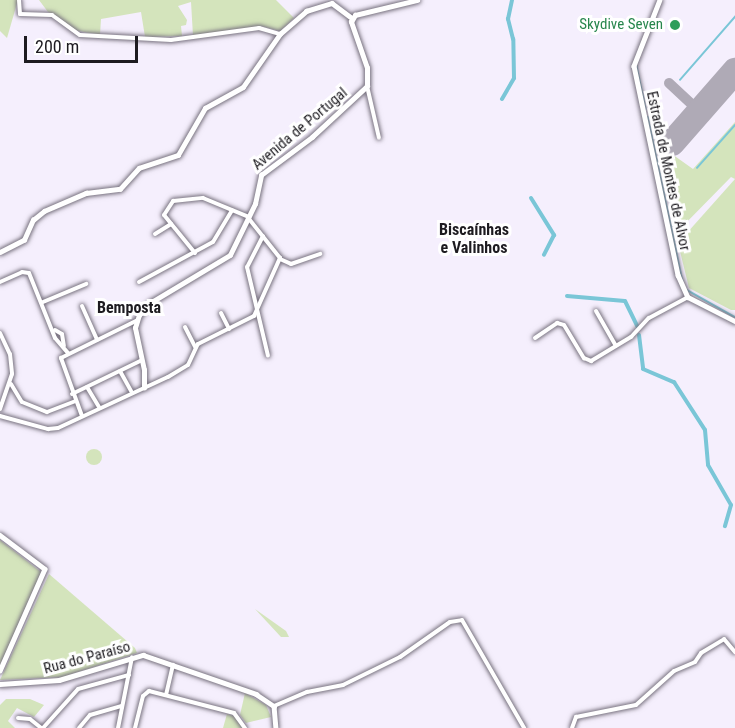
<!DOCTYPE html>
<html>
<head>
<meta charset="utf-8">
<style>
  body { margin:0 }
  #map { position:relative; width:735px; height:728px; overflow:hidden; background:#f5effd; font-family:"Roboto Condensed",sans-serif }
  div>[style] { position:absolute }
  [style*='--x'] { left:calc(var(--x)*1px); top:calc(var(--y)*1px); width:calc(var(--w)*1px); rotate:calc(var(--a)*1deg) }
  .green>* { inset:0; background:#d4e4bc }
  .round { border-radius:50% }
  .stream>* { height:1.5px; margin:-0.75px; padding:0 0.75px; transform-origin:0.75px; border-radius:0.75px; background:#7ac6d7 }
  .canal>* { height:4px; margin:-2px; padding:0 2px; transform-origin:2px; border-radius:2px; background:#7ac6d7 }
  .taxiway>* { height:10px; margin:-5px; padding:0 5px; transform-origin:5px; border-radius:5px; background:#afaab6 }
  .runway>* { height:26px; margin:-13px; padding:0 13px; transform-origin:13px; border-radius:13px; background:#afaab6 }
  .roads { filter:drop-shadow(0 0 2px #78727f) drop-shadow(0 0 2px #78727f) }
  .minor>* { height:4px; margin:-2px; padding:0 2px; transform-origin:2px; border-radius:2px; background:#fff }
  .tertiary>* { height:4.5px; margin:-2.25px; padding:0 2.25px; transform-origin:2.25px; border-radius:2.25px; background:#fff }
  .dots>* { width:16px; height:16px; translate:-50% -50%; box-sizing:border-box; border:3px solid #fff; border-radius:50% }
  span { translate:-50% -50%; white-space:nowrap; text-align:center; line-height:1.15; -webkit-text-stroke:6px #fff; paint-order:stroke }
  .leisure-label { font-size:15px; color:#27864d }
  .right { translate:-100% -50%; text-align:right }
  .street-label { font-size:15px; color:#1d1b20 }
  .neighbourhood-label { font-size:16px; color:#1d1b20; font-weight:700 }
  .scale { position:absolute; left:24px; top:36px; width:114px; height:27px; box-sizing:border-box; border:3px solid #1d1b20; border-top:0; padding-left:8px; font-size:18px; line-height:21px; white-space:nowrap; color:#1d1b20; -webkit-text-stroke:4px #fff; paint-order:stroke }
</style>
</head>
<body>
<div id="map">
  <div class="green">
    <i style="clip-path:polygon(0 0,18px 0,7px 38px,0 31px)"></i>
    <i style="clip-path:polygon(39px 0,276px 0,294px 18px,280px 31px,261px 26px,193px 36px,191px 2px,178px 6px,187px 20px,186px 25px,181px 26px,182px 36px,145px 37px,141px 12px,101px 19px,100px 35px,74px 30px,48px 12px)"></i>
    <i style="clip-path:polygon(735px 122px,735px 179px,731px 177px,679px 230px,662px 147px,693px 169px)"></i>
    <i style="clip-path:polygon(735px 179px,735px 310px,731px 310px,689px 288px,678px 243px)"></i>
    <i class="round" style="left:86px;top:449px;width:16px;height:16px"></i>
    <i style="clip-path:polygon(0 540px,41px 572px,0 667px)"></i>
    <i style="clip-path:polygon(49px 574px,135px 648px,137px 653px,62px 677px,0 680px)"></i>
    <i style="clip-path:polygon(255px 609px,286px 631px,289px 637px,281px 637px)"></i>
    <i style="clip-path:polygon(245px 693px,266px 705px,271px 717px,246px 723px,240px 715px)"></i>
    <i style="clip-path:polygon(6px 699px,30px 699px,44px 705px,34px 717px,17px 708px,8px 721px,15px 728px,0 728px,0 705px)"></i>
    <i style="clip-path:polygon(227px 714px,234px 716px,243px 728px,223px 728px)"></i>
  </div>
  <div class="stream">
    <i style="--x:637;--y:66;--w:44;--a:78.2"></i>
    <i style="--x:680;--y:80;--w:84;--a:-48.9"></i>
    <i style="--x:648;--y:117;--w:168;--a:78"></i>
    <i style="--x:697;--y:168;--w:57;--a:-48.5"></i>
    <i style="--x:687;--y:290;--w:55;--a:29.4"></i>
  </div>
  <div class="canal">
    <i style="--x:502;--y:99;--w:24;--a:-60"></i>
    <i style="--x:514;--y:78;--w:39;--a:-91"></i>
    <i style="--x:513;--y:39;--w:21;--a:-104"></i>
    <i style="--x:508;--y:19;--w:19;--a:-78"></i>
    <i style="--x:531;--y:198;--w:44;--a:58.1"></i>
    <i style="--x:554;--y:235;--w:22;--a:117"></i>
    <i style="--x:567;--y:296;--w:58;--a:4.9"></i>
    <i style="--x:625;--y:301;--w:28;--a:64"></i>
    <i style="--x:639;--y:335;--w:34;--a:83"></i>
    <i style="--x:643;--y:369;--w:34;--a:23"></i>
    <i style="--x:674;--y:382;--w:57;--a:57.1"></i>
    <i style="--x:705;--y:430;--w:35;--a:85"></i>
    <i style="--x:708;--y:465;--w:46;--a:60.1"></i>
    <i style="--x:731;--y:505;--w:22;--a:106"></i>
  </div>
  <div class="taxiway">
    <i style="--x:669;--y:83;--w:37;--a:43"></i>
    <i style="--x:696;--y:108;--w:6;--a:81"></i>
  </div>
  <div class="runway">
    <i style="--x:672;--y:143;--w:96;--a:-48.8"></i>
  </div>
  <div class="roads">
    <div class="minor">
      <i style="--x:19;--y:0;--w:14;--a:86"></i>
      <i style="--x:20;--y:14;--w:32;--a:2"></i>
      <i style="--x:52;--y:15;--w:34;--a:36"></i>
      <i style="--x:80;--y:35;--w:91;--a:3.1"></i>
      <i style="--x:171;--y:40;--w:89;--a:-7.8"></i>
      <i style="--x:259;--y:28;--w:22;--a:16"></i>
      <i style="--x:367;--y:86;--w:53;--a:77"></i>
      <i style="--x:155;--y:234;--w:19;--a:-32"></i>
      <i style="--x:263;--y:236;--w:35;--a:117"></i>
      <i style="--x:247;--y:267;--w:91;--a:76.7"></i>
      <i style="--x:195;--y:253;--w:49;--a:-129.2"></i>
      <i style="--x:164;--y:215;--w:17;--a:-57"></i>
      <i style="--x:173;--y:201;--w:30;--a:-6"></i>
      <i style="--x:203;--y:198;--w:50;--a:22.4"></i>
      <i style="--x:280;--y:259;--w:12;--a:24"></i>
      <i style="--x:291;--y:264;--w:31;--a:-19"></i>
      <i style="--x:0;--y:282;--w:24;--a:-24"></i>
      <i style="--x:22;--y:272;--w:7;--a:8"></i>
      <i style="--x:29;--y:273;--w:70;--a:68.2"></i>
      <i style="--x:55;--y:338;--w:20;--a:49"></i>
      <i style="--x:139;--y:282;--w:84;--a:-28.4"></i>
      <i style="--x:213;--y:242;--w:37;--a:-59"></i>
      <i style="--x:43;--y:302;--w:47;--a:-22.7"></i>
      <i style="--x:82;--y:306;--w:37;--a:66"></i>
      <i style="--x:596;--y:311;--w:40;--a:60.3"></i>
      <i style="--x:221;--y:313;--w:18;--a:63"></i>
      <i style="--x:185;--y:327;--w:22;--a:63"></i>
      <i style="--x:55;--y:330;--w:8;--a:30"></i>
      <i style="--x:62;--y:334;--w:12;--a:81"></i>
      <i style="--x:0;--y:333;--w:23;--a:65"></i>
      <i style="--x:10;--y:354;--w:20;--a:84"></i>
      <i style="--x:12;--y:374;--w:37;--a:109"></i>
      <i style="--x:535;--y:338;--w:27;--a:-34"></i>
      <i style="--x:557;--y:323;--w:7;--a:16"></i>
      <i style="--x:564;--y:325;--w:39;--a:59"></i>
      <i style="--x:584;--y:358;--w:8;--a:23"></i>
      <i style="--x:591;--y:361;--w:47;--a:-31"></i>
      <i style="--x:631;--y:337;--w:26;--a:-47"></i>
      <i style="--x:649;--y:318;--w:44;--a:-28.3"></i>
      <i style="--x:120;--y:371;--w:23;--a:61"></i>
      <i style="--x:11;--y:384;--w:21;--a:59"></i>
      <i style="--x:22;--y:402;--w:27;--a:22"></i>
      <i style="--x:47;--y:412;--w:30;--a:-21"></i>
      <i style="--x:87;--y:387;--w:23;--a:59"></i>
      <i style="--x:72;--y:394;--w:78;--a:-25.9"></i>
      <i style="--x:0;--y:416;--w:50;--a:15.2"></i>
      <i style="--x:48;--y:429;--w:10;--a:-6"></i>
      <i style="--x:58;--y:428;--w:121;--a:-24.9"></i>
      <i style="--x:168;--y:377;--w:23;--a:-31"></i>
      <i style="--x:188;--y:365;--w:23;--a:-65"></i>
      <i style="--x:198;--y:344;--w:63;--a:-26.6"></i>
      <i style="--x:254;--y:316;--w:64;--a:-65.9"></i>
      <i style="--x:280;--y:258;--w:50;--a:-128.5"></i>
      <i style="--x:82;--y:416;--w:62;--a:-109.9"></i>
      <i style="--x:61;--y:358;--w:84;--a:-26.3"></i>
      <i style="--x:166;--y:695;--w:31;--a:-77"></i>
      <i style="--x:274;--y:706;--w:36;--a:-23"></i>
      <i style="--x:307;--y:692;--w:37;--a:-11"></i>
      <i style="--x:343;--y:685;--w:64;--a:-26.2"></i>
      <i style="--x:400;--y:657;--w:61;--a:-35"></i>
      <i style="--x:450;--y:622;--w:12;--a:-9"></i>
      <i style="--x:462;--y:620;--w:125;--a:60.1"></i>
      <i style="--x:18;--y:718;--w:12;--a:5"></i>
      <i style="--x:30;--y:719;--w:14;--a:39"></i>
      <i style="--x:43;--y:728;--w:52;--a:-48.1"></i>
      <i style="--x:78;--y:689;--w:53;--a:-15.4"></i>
      <i style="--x:79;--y:728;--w:17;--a:-50"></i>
      <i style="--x:90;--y:715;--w:33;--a:-16"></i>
      <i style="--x:118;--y:728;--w:72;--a:-78.8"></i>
      <i style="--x:135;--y:728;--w:33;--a:-76"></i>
      <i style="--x:143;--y:696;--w:8;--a:-40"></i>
      <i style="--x:149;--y:691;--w:88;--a:14.5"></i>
      <i style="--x:234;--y:713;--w:19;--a:54"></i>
      <i style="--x:572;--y:728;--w:12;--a:-70"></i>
      <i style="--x:576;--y:717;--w:61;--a:-11.3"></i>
      <i style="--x:636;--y:705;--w:51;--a:-41.8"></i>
      <i style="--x:674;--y:671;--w:23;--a:-23"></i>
      <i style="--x:695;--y:662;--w:11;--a:-56"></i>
      <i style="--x:701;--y:653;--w:27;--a:-31"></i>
      <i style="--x:724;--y:639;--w:17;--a:50"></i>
    </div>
    <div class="tertiary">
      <i style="--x:660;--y:0;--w:71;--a:111.5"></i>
      <i style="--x:634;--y:66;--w:214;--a:78.1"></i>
      <i style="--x:678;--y:275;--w:24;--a:66"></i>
      <i style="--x:688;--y:297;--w:53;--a:27.1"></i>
      <i style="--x:0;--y:252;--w:27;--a:-27"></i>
      <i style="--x:24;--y:240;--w:22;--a:-66"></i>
      <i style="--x:33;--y:220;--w:14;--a:-39"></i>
      <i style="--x:44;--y:211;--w:46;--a:-23.2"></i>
      <i style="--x:86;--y:193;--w:34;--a:-7"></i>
      <i style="--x:120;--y:189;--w:28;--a:-48"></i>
      <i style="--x:139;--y:168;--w:41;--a:-18.4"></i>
      <i style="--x:178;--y:155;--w:54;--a:-60.1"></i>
      <i style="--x:205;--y:108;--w:43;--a:-28.9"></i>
      <i style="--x:243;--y:87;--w:65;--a:-55.1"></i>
      <i style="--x:280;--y:34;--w:35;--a:-41"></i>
      <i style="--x:306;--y:11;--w:27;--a:-17"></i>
      <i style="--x:332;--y:3;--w:25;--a:37"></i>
      <i style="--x:144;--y:388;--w:18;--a:-90"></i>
      <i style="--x:144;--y:370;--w:43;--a:-102.1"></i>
      <i style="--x:135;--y:328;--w:14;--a:-73"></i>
      <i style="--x:139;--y:315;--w:16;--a:-47"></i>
      <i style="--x:150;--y:303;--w:93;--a:-31"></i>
      <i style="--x:230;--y:255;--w:57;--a:-63.9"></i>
      <i style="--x:255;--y:204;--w:30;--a:-78"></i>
      <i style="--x:261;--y:175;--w:64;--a:-36.7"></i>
      <i style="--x:312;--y:137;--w:75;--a:-42.8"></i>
      <i style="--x:367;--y:86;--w:18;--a:-90"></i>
      <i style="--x:367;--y:68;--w:49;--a:-109.2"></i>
      <i style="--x:351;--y:22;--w:8;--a:-60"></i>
      <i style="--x:355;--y:15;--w:64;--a:-13.6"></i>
      <i style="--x:0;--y:535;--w:56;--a:37.1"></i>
      <i style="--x:45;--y:569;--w:111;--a:113.8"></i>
      <i style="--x:0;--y:684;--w:59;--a:-3.9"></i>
      <i style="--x:59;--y:680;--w:88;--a:-16.6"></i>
      <i style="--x:143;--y:655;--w:120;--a:19"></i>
      <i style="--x:256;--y:694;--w:22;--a:34"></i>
      <i style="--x:274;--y:706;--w:22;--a:85"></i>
    </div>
  </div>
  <div class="dots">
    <i style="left:675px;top:25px;background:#2e9e5b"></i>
  </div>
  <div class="leisure-label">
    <span class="right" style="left:663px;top:25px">Skydive Seven</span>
  </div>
  <div class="street-label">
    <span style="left:300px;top:129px;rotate:-40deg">Avenida de Portugal</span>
    <span style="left:668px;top:171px;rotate:78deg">Estrada de Montes de Alvor</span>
    <span style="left:87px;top:658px;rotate:-15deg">Rua do Paraíso</span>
  </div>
  <div class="neighbourhood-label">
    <span style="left:474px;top:239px">Biscaínhas<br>e Valinhos</span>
    <span style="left:129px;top:308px">Bemposta</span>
  </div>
  <div class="scale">200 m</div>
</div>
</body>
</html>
